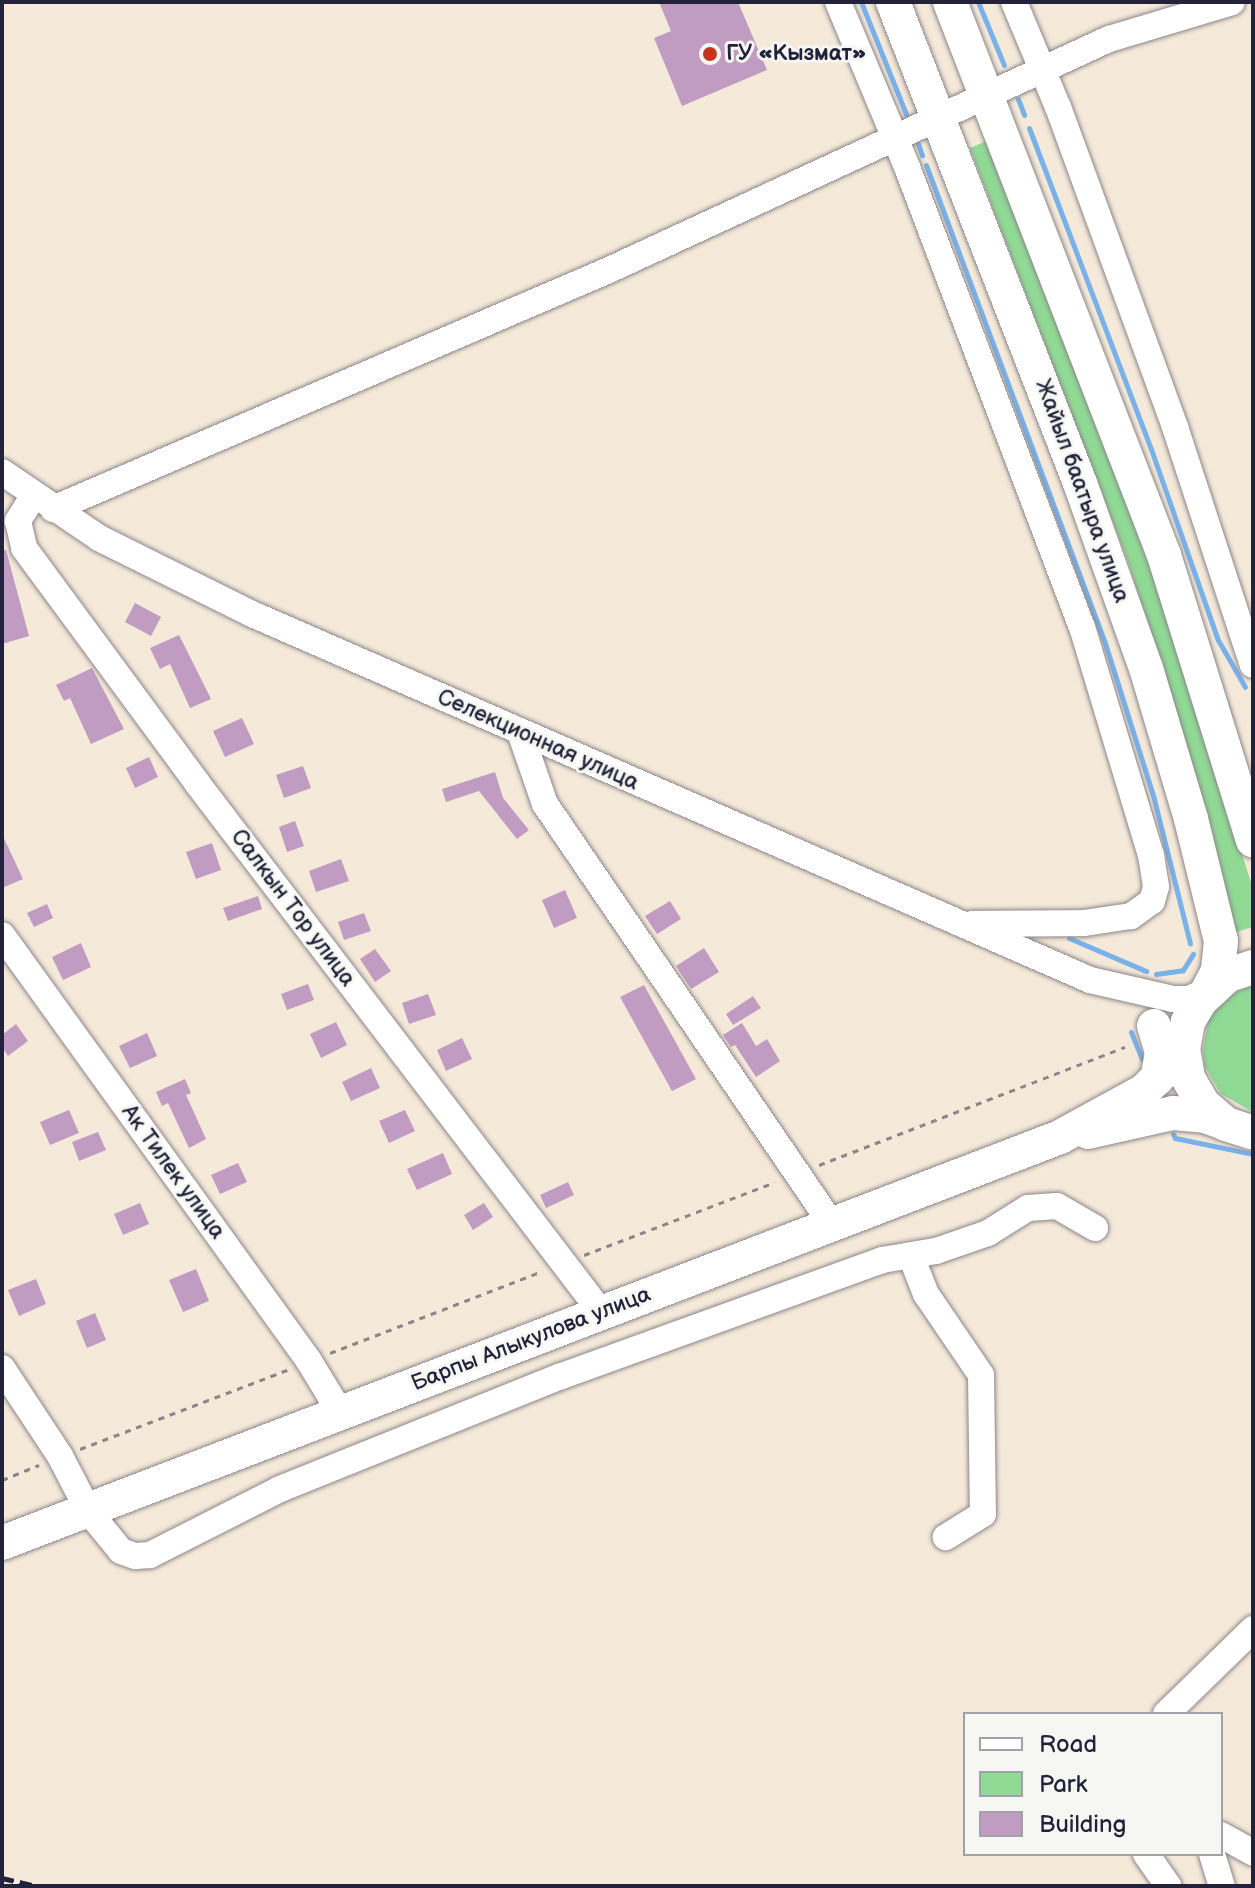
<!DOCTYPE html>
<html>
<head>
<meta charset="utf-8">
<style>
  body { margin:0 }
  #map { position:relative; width:1255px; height:1888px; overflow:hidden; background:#f5e9d9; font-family:"Balsamiq Sans",sans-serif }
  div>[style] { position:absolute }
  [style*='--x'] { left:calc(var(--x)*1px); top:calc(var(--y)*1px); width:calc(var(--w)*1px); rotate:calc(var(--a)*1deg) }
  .green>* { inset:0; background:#90da95 }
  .stream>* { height:5px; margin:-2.5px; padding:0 2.5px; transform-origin:2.5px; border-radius:2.5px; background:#79b1e9 }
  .building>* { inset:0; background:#c09cc3 }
  .path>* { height:3px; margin-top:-1.5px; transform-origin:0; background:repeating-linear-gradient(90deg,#8c868a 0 6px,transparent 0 12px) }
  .roads { filter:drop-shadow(0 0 2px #8c868a) drop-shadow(0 0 2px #8c868a) }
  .minor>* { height:26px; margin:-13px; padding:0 13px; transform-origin:13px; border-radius:13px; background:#fff }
  .major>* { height:34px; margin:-17px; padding:0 17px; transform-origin:17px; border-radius:17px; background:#fff }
  .rail>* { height:5px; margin-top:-2.5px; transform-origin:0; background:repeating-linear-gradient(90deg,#22223b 0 12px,transparent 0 18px) }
  .dots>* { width:22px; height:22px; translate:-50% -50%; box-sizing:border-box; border:4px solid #f6f6f2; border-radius:50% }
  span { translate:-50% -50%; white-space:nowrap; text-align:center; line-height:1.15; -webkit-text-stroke:6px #f6f6f2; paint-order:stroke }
  .poi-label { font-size:22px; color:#22223b; font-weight:700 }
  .left { translate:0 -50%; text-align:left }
  .street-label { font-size:22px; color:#22223b }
  .frame { position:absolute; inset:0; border:4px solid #22223b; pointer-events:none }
  .legend { position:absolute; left:963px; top:1712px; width:260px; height:144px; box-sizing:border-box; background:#f6f6f2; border:2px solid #a1a1a9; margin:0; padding:10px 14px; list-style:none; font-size:24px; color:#22223b }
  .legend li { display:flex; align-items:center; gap:16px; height:40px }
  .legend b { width:40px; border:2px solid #a1a1a9 }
</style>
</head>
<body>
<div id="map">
  <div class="green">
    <i style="clip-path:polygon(989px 140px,1115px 470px,1180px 655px,1253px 889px,1253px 927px,1236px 932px,1208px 814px,1129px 564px,970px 148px)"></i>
    <i style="clip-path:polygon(1253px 985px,1253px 1112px,1221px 1094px,1205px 1067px,1203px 1051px,1208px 1021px,1217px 1007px,1228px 996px)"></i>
  </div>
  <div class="stream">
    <i style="--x:861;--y:2;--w:121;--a:68.1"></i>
    <i style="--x:978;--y:2;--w:68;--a:67.6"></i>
    <i style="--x:1018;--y:99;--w:17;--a:69"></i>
    <i style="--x:1029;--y:128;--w:343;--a:69.2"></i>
    <i style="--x:1151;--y:449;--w:202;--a:70.7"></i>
    <i style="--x:1218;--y:640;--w:54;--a:60.1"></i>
    <i style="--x:918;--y:144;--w:12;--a:70"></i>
    <i style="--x:926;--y:165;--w:510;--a:69.47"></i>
    <i style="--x:1105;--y:643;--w:159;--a:72.5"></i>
    <i style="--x:1153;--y:795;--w:153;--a:76"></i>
    <i style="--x:1069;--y:938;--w:84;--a:23.2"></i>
    <i style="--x:1156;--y:974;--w:27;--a:-8"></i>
    <i style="--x:1183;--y:970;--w:19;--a:-58"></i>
    <i style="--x:1131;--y:1032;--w:29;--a:68"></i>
    <i style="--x:1173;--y:1134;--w:4;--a:63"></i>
    <i style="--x:1175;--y:1138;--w:80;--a:11.6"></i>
  </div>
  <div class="building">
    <i style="clip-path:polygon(659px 2px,738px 2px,767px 70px,682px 106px,654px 38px,671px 31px)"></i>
    <i style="clip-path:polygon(2px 550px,6px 550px,29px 636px,2px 644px)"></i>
    <i style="clip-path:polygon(135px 603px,161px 617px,151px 636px,125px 622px)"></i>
    <i style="clip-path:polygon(179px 635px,211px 699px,190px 708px,170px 664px,160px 669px,150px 648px)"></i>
    <i style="clip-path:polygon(92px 668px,124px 729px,91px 744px,70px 698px,64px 701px,56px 685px)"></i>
    <i style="clip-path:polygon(242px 718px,254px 744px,225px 757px,213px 731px)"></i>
    <i style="clip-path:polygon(149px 757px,158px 777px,135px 788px,126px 768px)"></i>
    <i style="clip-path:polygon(303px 766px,311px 788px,284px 798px,276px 775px)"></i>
    <i style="clip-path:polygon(495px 772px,503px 798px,529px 830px,517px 839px,479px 791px,446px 802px,442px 789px)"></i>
    <i style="clip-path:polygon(295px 821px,304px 846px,287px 852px,279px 827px)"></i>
    <i style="clip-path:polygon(2px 834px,23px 879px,2px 888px)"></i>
    <i style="clip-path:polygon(212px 843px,221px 870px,196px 879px,186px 852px)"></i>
    <i style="clip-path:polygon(341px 859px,349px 881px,316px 892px,309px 871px)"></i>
    <i style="clip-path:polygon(565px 890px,577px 918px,554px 928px,542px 900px)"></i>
    <i style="clip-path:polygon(258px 896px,262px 909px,228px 921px,223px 908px)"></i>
    <i style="clip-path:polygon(670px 901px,681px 919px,657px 934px,645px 916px)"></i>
    <i style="clip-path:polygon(47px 904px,53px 918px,34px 927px,27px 913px)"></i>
    <i style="clip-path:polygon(364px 913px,371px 931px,344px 940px,338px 922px)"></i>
    <i style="clip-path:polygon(81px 943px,91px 967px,63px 980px,52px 957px)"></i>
    <i style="clip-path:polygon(704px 948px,719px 972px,691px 989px,676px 966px)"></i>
    <i style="clip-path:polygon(375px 949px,391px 971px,375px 982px,360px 959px)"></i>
    <i style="clip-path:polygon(308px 984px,314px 1000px,287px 1010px,281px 994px)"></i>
    <i style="clip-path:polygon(644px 985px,696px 1079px,672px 1091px,620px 997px)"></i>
    <i style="clip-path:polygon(428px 994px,436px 1015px,409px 1024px,402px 1003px)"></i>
    <i style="clip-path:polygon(753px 996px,761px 1008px,733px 1025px,726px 1014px)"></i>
    <i style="clip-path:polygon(336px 1022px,347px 1045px,321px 1058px,310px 1034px)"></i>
    <i style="clip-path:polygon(742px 1023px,756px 1046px,767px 1039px,780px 1061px,756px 1077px,735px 1045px,731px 1047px,723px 1035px)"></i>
    <i style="clip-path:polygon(16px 1024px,28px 1041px,8px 1056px,2px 1047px,2px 1035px)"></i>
    <i style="clip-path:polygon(147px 1033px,157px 1056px,130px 1068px,119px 1046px)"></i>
    <i style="clip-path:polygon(462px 1038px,472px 1059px,446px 1071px,437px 1050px)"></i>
    <i style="clip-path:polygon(371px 1068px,380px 1088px,351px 1101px,342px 1082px)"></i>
    <i style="clip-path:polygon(185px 1079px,191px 1093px,186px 1095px,206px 1139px,189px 1148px,168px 1103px,162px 1106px,156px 1092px)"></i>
    <i style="clip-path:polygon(69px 1110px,79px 1133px,50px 1145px,40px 1122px)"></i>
    <i style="clip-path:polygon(405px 1110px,415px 1131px,389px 1143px,379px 1121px)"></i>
    <i style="clip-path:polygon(98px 1132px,106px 1150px,79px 1161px,72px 1142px)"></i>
    <i style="clip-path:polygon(443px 1153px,452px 1174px,417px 1190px,407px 1169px)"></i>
    <i style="clip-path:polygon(238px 1163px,247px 1182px,220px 1194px,211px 1175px)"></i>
    <i style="clip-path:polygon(568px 1182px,574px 1195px,546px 1208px,540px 1195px)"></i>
    <i style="clip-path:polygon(140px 1203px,149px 1224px,123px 1235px,114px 1214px)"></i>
    <i style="clip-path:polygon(484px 1203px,493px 1217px,473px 1230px,464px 1215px)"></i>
    <i style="clip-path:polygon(196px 1269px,209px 1301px,183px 1312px,169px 1280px)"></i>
    <i style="clip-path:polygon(36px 1279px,46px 1304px,19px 1316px,8px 1290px)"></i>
    <i style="clip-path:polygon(95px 1313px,106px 1340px,87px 1348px,76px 1321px)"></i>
  </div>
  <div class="path">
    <i style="--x:819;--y:1165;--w:328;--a:-21.1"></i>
    <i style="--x:584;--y:1255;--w:204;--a:-20.9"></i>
    <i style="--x:330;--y:1353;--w:228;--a:-21.1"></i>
    <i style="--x:80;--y:1449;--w:225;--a:-20.9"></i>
    <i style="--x:2;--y:1480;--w:40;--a:-22"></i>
  </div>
  <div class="roads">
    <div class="minor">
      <i style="--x:838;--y:2;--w:179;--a:67.3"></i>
      <i style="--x:907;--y:167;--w:492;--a:69.2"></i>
      <i style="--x:1082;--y:627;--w:238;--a:73.2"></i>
      <i style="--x:1151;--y:855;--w:32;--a:81"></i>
      <i style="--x:1156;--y:887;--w:15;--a:106"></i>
      <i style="--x:1152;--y:901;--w:26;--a:144"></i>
      <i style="--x:1131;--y:916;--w:48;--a:171.5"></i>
      <i style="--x:1084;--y:923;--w:112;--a:179.5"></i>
      <i style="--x:1014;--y:2;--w:114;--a:67.3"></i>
      <i style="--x:1058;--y:107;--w:341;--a:69.9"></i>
      <i style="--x:1175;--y:427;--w:250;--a:71.9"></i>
      <i style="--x:2;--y:472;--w:117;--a:34.2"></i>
      <i style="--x:99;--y:538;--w:171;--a:26.4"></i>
      <i style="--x:252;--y:614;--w:914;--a:23.59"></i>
      <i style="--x:1090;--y:980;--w:85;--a:12.9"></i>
      <i style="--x:1173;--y:999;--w:16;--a:0"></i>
      <i style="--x:1189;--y:999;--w:21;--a:-25"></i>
      <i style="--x:34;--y:495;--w:31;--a:122"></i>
      <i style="--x:18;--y:521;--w:28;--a:77"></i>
      <i style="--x:24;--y:548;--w:292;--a:53.6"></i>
      <i style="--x:197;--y:783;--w:666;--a:52.63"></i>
      <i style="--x:53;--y:509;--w:605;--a:-23.26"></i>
      <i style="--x:609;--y:270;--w:551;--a:-24.8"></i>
      <i style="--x:1109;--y:39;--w:128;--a:-16.7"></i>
      <i style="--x:520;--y:732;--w:76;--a:70.9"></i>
      <i style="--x:545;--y:804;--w:507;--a:55.68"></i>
      <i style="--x:2;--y:935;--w:525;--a:54.22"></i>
      <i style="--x:309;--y:1361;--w:60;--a:58.7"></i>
      <i style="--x:911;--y:1256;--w:41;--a:68.5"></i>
      <i style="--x:926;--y:1294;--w:98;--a:55.8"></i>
      <i style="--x:981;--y:1375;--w:139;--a:89.2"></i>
      <i style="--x:983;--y:1514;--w:44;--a:148.1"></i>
      <i style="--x:2;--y:1368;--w:105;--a:56.6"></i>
      <i style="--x:60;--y:1456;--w:63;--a:62.6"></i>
      <i style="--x:89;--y:1512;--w:50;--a:50.6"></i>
      <i style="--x:121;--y:1551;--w:15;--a:20"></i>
      <i style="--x:135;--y:1556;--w:15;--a:-4"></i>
      <i style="--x:150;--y:1555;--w:146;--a:-26.9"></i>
      <i style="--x:280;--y:1489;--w:301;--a:-21.9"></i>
      <i style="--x:559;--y:1377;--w:344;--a:-19.9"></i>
      <i style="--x:882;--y:1260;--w:55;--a:-9.5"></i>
      <i style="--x:936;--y:1251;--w:55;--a:-19.1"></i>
      <i style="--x:988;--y:1233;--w:47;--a:-32"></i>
      <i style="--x:1028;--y:1208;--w:29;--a:-4"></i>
      <i style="--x:1057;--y:1206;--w:44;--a:30.1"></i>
      <i style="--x:1166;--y:1714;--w:122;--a:-44.3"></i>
      <i style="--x:1221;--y:1835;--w:37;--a:29"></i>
      <i style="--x:1146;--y:1854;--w:39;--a:55"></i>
      <i style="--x:1212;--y:1854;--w:34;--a:73"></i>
    </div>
    <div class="major">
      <i style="--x:893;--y:2;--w:516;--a:68.76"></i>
      <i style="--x:1080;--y:483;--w:196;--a:70.4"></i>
      <i style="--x:1146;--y:668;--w:158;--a:73.4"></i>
      <i style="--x:1191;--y:819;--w:126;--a:76.2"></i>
      <i style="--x:1221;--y:941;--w:30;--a:96"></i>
      <i style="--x:1218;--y:971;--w:21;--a:118"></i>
      <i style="--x:950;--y:2;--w:593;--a:68.84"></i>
      <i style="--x:1164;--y:555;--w:299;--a:72.7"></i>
      <i style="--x:1253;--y:967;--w:26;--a:162"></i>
      <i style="--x:1228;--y:975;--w:37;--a:137"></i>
      <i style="--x:1201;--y:1000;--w:26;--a:121"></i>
      <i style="--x:1188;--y:1022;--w:27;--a:100"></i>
      <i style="--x:1183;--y:1049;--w:29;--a:80"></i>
      <i style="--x:1188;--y:1078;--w:30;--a:60"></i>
      <i style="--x:1203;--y:1104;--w:30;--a:41"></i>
      <i style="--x:1226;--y:1124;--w:28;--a:18"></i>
      <i style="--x:1154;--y:1026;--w:27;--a:73"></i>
      <i style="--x:1162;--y:1052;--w:27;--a:100"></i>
      <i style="--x:1088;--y:1132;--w:87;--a:-12.6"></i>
      <i style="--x:1173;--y:1113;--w:32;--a:5"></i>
      <i style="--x:1205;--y:1116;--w:20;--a:20"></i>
      <i style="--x:2;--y:1543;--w:1133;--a:-20.99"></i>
      <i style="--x:1060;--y:1137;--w:96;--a:-28.7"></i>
      <i style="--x:1144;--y:1091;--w:33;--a:-45"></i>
      <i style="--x:1167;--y:1068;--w:38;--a:-62"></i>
    </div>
  </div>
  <div class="rail">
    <i style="--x:2;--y:1878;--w:36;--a:13"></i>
  </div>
  <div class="dots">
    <i style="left:710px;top:54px;background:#c8321e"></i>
  </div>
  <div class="poi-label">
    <span class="left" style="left:726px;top:54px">ГУ «Кызмат»</span>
  </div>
  <div class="street-label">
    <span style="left:1082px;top:491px;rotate:70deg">Жайыл баатыра улица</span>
    <span style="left:538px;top:740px;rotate:24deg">Селекционная улица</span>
    <span style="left:293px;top:908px;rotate:53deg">Салкын Тор улица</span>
    <span style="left:173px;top:1172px;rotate:54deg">Ак Тилек улица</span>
    <span style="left:531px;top:1339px;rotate:-21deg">Барпы Алыкулова улица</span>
  </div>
  <div class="frame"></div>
  <ul class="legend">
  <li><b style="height:10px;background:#fff"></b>Road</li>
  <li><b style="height:22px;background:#90da95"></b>Park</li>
  <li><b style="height:22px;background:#c09cc3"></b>Building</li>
  </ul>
</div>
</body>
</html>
